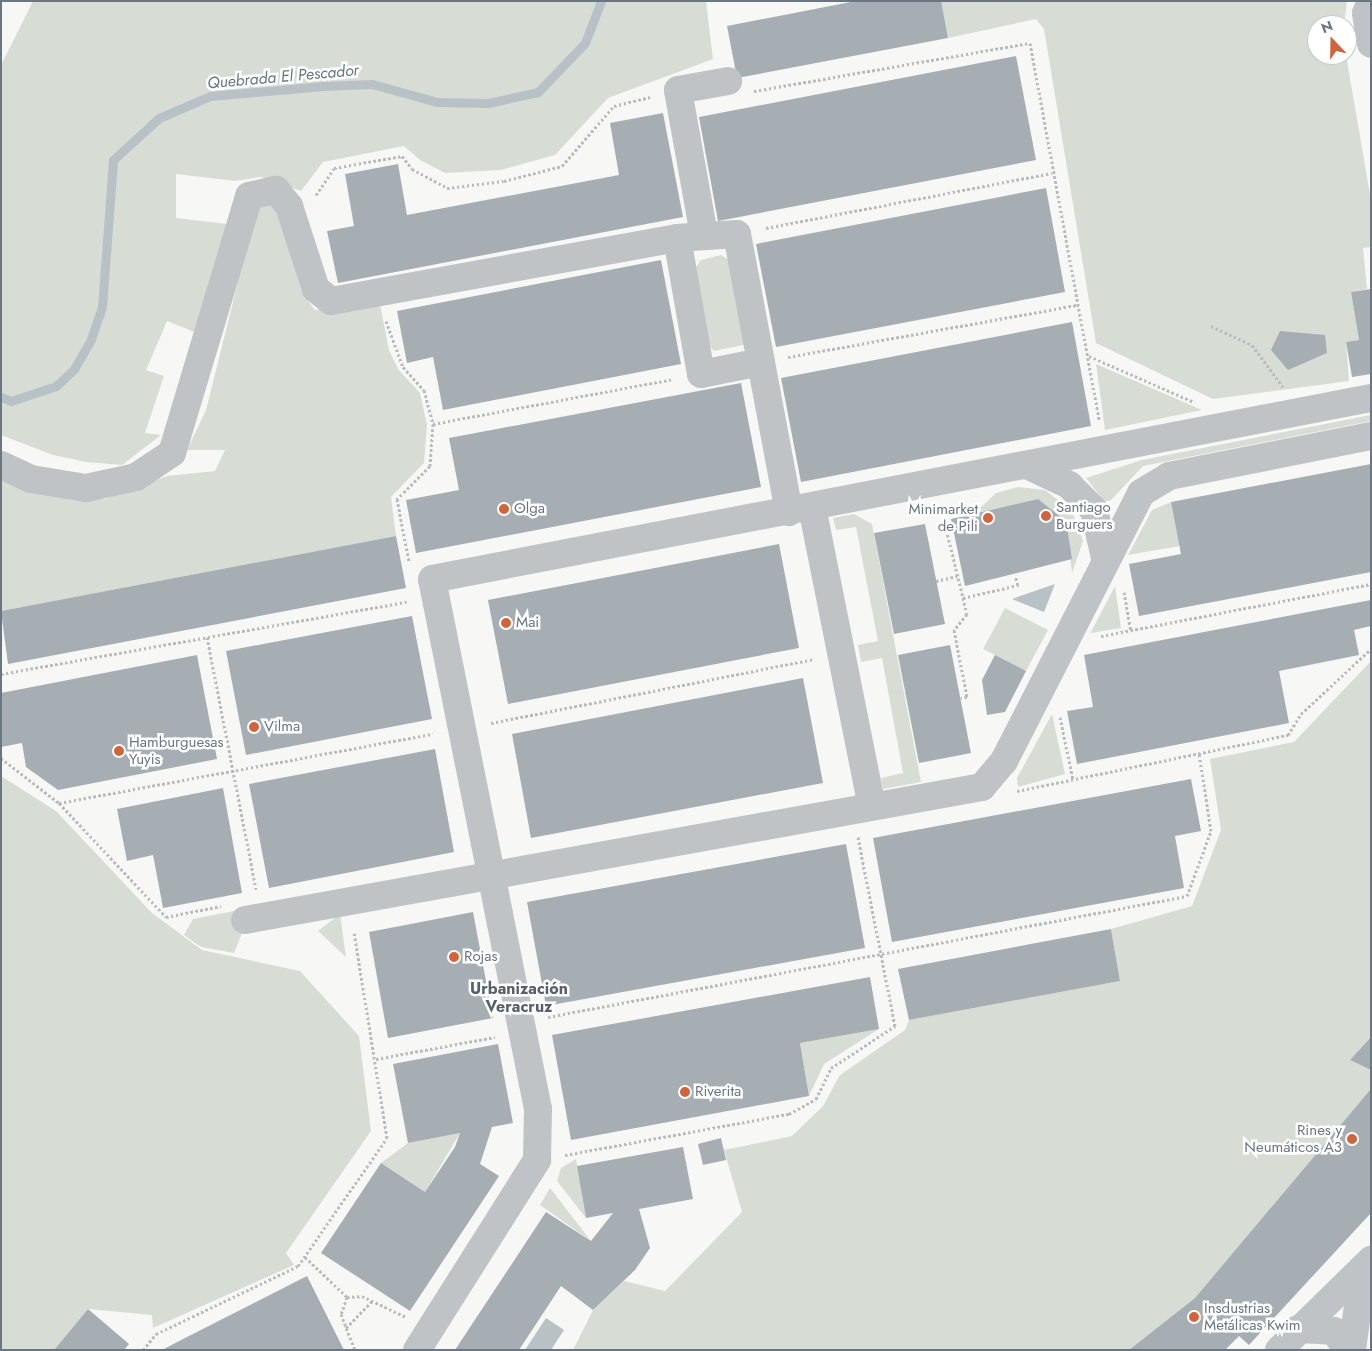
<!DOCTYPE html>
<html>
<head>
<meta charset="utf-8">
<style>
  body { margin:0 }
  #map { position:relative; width:1372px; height:1351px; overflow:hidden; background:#f7f8f5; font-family:Jost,sans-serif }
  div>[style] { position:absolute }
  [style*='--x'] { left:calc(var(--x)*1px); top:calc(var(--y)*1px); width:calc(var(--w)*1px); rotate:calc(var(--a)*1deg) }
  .green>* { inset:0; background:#d7dcd5 }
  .water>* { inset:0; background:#b8c1c6 }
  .stream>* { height:9px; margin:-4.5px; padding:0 4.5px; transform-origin:4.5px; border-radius:4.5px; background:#b8c1c6 }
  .building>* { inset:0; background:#a6adb3 }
  .path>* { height:3px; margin-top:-1.5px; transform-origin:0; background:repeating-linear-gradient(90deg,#b9bcbe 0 2.5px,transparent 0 5px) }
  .minor>* { height:28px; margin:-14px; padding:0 14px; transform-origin:14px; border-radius:14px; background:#bfc3c6 }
  .dots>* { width:14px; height:14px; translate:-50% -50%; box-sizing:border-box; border:2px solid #fff; border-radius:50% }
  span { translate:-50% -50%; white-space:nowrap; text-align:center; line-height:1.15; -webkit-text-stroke:5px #fff; paint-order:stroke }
  .poi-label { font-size:15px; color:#6a7783 }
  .left { translate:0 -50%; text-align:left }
  .right { translate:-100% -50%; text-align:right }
  .water-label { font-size:16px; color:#66777e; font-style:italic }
  .neighbourhood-label { font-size:16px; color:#576069; font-weight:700 }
  .frame { position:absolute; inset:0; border:2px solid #6a7783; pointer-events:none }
  .north { position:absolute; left:1307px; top:15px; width:50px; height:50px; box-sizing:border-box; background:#fff; border:1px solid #c3c9cd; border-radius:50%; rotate:339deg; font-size:14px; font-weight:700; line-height:20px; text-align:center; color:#6a7783 }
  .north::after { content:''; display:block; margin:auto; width:18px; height:22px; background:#ce653f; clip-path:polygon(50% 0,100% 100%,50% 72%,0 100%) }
</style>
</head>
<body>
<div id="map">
  <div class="green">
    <i style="clip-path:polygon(33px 1px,706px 1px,713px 59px,608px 98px,555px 155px,501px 170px,445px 173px,420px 160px,404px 146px,323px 162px,301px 191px,261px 177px,235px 181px,176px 174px,176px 218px,227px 224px,197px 333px,167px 321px,146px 370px,164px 376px,145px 433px,161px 435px,122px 465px,86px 462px,53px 455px,1px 435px,1px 65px)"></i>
    <i style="clip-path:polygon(940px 1px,1347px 1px,1344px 25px,1317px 25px,1317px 55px,1346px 55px,1371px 200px,1371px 247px,1363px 248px,1367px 289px,1351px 292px,1359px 340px,1346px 342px,1349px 381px,1213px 399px,1096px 343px,1044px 29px,1036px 19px,948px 38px)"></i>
    <i style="clip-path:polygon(258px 202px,273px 203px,283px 217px,308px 301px,315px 310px,380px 304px,389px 350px,398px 369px,420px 393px,427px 425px,424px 463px,391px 497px,396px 536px,1px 611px,1px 476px,37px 490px,105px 499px,167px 476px,215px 471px,225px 450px,187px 450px,206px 410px)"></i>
    <i style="clip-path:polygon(721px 255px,732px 262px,747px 337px,743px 345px,714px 351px,708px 344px,693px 271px,701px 260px)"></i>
    <i style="clip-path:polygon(1096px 364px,1202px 410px,1105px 430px)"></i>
    <i style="clip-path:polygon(1371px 415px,1371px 421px,1143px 466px,1110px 501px,1104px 501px,1086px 478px,1142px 460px)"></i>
    <i style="clip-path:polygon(1018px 487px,1045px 490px,1072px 511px,1083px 541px,1072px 573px,1066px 521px,1038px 499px,975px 513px,996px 493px)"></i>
    <i style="clip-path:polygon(1171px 502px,1180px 546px,1128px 555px,1152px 510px)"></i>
    <i style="clip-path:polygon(854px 514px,872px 524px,921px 782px,883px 789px,881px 778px,903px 773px,882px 658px,861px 662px,858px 645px,878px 641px,856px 527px,836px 530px,833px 518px)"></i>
    <i style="clip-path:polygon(1115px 586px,1121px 628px,1091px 633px,1091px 632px)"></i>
    <i style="clip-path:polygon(1005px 608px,1048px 630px,1026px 671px,983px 649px)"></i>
    <i style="clip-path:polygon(1371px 661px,1371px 1037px,1350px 1060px,1371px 1070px,1371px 1091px,1195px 1298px,1129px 1350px,573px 1350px,593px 1310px,624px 1281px,665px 1291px,742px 1212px,724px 1150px,792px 1136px,823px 1106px,840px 1075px,905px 1030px,909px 1020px,1120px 981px,1111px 929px,1192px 906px,1221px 830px,1210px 759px,1294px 742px)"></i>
    <i style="clip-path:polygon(1052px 714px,1065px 774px,1018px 787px,1017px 778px)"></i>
    <i style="clip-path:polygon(1px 776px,56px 811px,152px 913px,202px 950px,300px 971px,359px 1036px,371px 1131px,286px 1253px,294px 1265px,153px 1328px,152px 1315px,88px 1309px,54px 1350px,1px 1350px)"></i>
    <i style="clip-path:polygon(239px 910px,243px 931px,234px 953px,201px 947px,184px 935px,193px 919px)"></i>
    <i style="clip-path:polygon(340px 914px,346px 957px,318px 931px)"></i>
    <i style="clip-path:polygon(879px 1029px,824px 1064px,809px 1096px,800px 1043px)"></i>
    <i style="clip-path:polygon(460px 1133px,425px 1192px,381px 1163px,408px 1143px)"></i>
    <i style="clip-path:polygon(576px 1159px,586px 1218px,557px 1181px,561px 1168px)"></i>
    <i style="clip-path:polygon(550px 1188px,591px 1241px,540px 1205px)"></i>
  </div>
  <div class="water">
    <i style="clip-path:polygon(1055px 584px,1044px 612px,1012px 599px)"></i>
    <i style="clip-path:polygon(546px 1318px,564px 1330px,551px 1350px,525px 1350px)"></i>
  </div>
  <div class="stream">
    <i style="--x:1;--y:397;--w:11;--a:22"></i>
    <i style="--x:11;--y:401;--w:47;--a:-18.4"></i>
    <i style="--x:56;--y:386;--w:25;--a:-43"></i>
    <i style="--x:74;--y:369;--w:34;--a:-60"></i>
    <i style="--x:91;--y:339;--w:34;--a:-71"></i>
    <i style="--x:102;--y:307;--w:147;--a:-85.7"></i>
    <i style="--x:113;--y:160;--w:62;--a:-42.4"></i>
    <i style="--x:159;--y:118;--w:56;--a:-23.3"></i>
    <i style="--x:210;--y:96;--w:114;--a:-5"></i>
    <i style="--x:324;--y:86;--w:48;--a:-2.4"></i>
    <i style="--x:372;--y:84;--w:67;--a:15.5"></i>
    <i style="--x:437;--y:102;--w:51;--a:1.1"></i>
    <i style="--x:488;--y:103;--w:51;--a:-12.4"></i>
    <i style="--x:538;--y:92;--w:68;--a:-46.2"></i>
    <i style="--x:585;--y:43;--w:45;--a:-69.1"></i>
  </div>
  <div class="building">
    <i style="clip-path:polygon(856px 1px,941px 1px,948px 38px,737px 78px,727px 26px)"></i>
    <i style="clip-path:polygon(1016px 56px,1036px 160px,718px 221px,699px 117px)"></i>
    <i style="clip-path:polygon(663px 113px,683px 217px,338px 283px,327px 231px,354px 226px,345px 174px,398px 164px,407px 215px,619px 175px,610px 123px)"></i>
    <i style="clip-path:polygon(1046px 188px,1065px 292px,776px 347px,756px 244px)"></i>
    <i style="clip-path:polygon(661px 260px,681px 364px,443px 410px,433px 357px,407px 363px,397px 311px)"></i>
    <i style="clip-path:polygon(1371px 289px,1371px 374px,1352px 377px,1346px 342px,1359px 340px,1351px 292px)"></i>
    <i style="clip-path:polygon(1072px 322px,1091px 426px,801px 482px,781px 378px)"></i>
    <i style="clip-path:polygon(1280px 331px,1325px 335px,1327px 353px,1288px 370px,1271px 350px)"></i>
    <i style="clip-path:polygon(741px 383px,761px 487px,416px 553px,406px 500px,459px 490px,449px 438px)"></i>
    <i style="clip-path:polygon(1371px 464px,1371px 572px,1139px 616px,1129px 564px,1181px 554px,1171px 502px)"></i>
    <i style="clip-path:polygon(1038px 499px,1066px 521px,1072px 559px,965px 586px,951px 519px)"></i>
    <i style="clip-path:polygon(925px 524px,945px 624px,894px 634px,874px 533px)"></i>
    <i style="clip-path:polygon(396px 536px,406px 588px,8px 664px,1px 611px)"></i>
    <i style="clip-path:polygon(779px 544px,799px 648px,508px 704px,488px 600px)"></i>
    <i style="clip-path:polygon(1371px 600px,1371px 626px,1354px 630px,1359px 655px,1279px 671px,1289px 723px,1077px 764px,1067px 711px,1093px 707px,1084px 655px)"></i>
    <i style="clip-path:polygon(412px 616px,432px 719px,246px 755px,226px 651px)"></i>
    <i style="clip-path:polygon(950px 645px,971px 753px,919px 763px,898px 655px)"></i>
    <i style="clip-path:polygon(197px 655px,217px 759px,58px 790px,26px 767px,22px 743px,1px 747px,1px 693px)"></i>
    <i style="clip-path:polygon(995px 655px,1026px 671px,1005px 712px,987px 715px,982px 680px)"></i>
    <i style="clip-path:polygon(803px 678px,823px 783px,531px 838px,512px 734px)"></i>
    <i style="clip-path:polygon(435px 749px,454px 852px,269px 888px,249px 784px)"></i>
    <i style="clip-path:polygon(1191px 779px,1201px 831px,1175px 836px,1184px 888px,892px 942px,873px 838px)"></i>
    <i style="clip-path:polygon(223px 788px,242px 893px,163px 908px,153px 855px,127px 861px,117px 809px)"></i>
    <i style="clip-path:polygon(846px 844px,865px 948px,546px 1006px,527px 902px)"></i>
    <i style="clip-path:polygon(473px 912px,493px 1018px,388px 1038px,369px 932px)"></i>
    <i style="clip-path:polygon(1111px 929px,1120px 981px,909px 1020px,898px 969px)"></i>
    <i style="clip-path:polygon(870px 977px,879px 1029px,800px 1043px,809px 1096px,571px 1140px,552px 1035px)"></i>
    <i style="clip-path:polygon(1371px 1037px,1371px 1070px,1350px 1060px)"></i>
    <i style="clip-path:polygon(498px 1044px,513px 1123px,492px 1127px,480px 1164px,499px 1176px,410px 1311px,321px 1253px,381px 1163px,425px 1192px,455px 1147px,460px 1133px,408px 1143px,393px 1064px)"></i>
    <i style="clip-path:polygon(1371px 1089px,1371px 1213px,1249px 1345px,1239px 1336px,1225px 1350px,1129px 1350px,1195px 1298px)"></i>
    <i style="clip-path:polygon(721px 1138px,726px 1160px,703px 1165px,698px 1144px)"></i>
    <i style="clip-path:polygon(683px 1147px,693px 1199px,639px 1209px,650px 1248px,635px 1270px,593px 1310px,561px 1286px,519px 1350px,455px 1350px,546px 1212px,591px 1241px,613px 1213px,586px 1218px,577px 1166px)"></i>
    <i style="clip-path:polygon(307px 1276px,344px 1350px,162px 1350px,187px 1337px)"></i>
    <i style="clip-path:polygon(88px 1309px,129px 1344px,124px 1350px,54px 1350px)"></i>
  </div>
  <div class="path">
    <i style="--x:754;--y:91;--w:280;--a:-9.9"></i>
    <i style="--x:1030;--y:43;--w:383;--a:79.6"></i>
    <i style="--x:316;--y:195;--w:32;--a:-56"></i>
    <i style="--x:334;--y:168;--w:69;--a:-10"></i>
    <i style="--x:402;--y:156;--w:16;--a:52"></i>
    <i style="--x:412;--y:169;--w:40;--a:28"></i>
    <i style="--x:447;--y:188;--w:57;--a:-7"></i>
    <i style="--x:504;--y:181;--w:60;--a:-14.5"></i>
    <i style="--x:562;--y:166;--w:79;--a:-49.1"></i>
    <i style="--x:614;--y:106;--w:37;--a:-14"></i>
    <i style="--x:766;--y:228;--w:291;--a:-10.9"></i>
    <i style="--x:386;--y:321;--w:49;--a:69.7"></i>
    <i style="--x:403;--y:367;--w:31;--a:48"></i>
    <i style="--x:424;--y:390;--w:35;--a:75"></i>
    <i style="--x:433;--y:424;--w:42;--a:94.1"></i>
    <i style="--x:430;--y:466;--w:47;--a:135"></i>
    <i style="--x:397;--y:499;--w:64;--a:79.2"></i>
    <i style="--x:1211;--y:326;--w:45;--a:24.9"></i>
    <i style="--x:1252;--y:345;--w:52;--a:53.6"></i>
    <i style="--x:1089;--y:356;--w:115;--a:23.7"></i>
    <i style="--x:788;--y:357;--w:295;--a:-10.2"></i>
    <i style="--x:433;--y:424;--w:244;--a:-10.6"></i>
    <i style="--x:944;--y:520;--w:97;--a:76.3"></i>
    <i style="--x:967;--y:614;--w:21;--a:129"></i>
    <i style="--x:954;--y:630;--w:68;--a:79"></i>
    <i style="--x:967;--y:697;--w:6;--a:171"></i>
    <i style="--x:936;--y:581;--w:22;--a:-13"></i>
    <i style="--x:1124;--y:592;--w:40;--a:80"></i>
    <i style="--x:963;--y:598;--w:57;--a:-13.3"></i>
    <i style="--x:1018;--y:585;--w:10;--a:-107"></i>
    <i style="--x:1101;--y:636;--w:275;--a:-10.9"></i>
    <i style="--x:207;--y:637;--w:257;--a:79"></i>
    <i style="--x:1;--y:674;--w:412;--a:-10.1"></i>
    <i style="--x:1060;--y:717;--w:64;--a:78.3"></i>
    <i style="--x:491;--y:723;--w:329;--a:-11.2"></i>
    <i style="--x:1;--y:758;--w:73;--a:37.8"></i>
    <i style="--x:59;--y:803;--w:156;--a:46.8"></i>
    <i style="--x:166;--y:917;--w:56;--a:-11.3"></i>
    <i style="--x:1017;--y:791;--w:277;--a:-11.7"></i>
    <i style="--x:1288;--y:735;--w:25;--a:-58"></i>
    <i style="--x:1301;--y:714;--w:96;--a:-42.9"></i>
    <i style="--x:59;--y:803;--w:380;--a:-10.5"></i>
    <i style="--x:548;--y:1017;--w:650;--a:-10.72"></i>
    <i style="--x:1187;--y:896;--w:69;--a:-69.7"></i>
    <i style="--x:1211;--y:831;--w:79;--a:-98.7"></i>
    <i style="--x:376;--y:1059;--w:121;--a:-10.5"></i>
    <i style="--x:565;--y:1155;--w:228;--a:-10.4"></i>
    <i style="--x:789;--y:1114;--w:31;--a:-29"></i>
    <i style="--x:816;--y:1099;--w:34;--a:-64"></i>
    <i style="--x:831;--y:1068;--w:77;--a:-33.3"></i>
    <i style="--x:895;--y:1026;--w:193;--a:-101.1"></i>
    <i style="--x:305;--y:1257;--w:58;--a:43.6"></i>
    <i style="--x:347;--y:1297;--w:18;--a:109"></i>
    <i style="--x:341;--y:1314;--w:39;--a:69"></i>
    <i style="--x:347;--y:1297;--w:15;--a:-4"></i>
    <i style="--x:362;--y:1296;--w:49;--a:25.5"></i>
    <i style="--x:346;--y:1328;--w:39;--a:-46"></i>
    <i style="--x:143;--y:1350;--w:21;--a:-51"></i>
    <i style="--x:156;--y:1334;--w:157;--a:-25.6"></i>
    <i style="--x:298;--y:1266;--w:156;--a:-55.2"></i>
    <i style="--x:387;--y:1138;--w:210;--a:-99.1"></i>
  </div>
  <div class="minor">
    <i style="--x:1371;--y:2;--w:12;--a:114"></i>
    <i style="--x:1366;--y:13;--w:31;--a:81"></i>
    <i style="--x:704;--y:235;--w:147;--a:-100.2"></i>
    <i style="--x:678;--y:90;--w:51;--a:-10.2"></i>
    <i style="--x:677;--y:238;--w:138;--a:80"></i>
    <i style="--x:701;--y:374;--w:61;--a:-11.3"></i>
    <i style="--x:1;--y:465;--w:33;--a:25"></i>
    <i style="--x:31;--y:479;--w:56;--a:9.3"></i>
    <i style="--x:86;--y:488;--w:51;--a:-12.4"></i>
    <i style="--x:136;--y:477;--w:43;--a:-33.7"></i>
    <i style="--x:172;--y:453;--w:268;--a:-73.3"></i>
    <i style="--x:249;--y:196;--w:28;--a:-13"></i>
    <i style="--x:276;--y:190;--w:21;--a:51"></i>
    <i style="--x:289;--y:206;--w:87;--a:72"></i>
    <i style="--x:316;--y:289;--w:19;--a:39"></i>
    <i style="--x:331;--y:301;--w:352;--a:-10.3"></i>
    <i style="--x:677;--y:238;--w:60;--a:-3.8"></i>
    <i style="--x:737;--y:234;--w:283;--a:79.4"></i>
    <i style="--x:1027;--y:465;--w:47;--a:25.5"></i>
    <i style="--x:1069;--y:485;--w:35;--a:45"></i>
    <i style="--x:1094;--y:510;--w:53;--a:77"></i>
    <i style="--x:812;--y:507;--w:305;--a:78.7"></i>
    <i style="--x:245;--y:920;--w:749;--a:-10.23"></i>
    <i style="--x:982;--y:787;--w:34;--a:-50"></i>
    <i style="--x:1004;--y:761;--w:301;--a:-62.9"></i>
    <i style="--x:1141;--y:493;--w:33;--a:-31"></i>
    <i style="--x:1169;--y:476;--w:206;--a:-11.2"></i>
    <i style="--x:1298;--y:1329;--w:36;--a:3"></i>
    <i style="--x:1334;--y:1331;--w:24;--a:54"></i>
    <i style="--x:417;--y:1350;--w:225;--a:-57.7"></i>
    <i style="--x:537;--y:1160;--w:51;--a:-88.9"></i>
    <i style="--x:538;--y:1109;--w:540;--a:-101.31"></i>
    <i style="--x:432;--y:579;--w:956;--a:-10.91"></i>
    <i style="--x:1279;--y:1350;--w:129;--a:-44.4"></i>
    <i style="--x:1352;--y:1350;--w:52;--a:-82.3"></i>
    <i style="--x:1359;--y:1298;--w:36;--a:-72"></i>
  </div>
  <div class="dots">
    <i style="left:504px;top:509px;background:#ce653f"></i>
    <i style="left:1046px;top:516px;background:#ce653f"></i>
    <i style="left:988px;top:518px;background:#ce653f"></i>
    <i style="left:506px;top:623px;background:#ce653f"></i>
    <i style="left:254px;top:727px;background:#ce653f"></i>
    <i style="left:119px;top:751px;background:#ce653f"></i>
    <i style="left:454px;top:957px;background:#ce653f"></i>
    <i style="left:685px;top:1092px;background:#ce653f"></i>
    <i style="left:1352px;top:1139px;background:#ce653f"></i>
    <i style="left:1194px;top:1317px;background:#ce653f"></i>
  </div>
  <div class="poi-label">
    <span class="left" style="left:1056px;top:516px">Santiago<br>Burguers</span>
    <span class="left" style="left:514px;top:509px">Olga</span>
    <span class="right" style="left:978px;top:518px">Minimarket<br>de Pili</span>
    <span class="left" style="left:516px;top:623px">Mai</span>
    <span class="left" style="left:264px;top:727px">Vilma</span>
    <span class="left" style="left:129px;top:751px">Hamburguesas<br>Yuyis</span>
    <span class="left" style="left:464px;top:957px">Rojas</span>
    <span class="left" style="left:695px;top:1092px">Riverita</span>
    <span class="right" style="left:1342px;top:1139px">Rines y<br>Neumáticos A3</span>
    <span class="left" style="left:1204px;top:1317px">Insdustrias<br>Metálicas Kwim</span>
  </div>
  <div class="water-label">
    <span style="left:283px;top:77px;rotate:-5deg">Quebrada El Pescador</span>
  </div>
  <div class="neighbourhood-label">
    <span style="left:519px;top:998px">Urbanización<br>Veracruz</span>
  </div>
  <div class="frame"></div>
  <div class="north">N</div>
</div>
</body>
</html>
